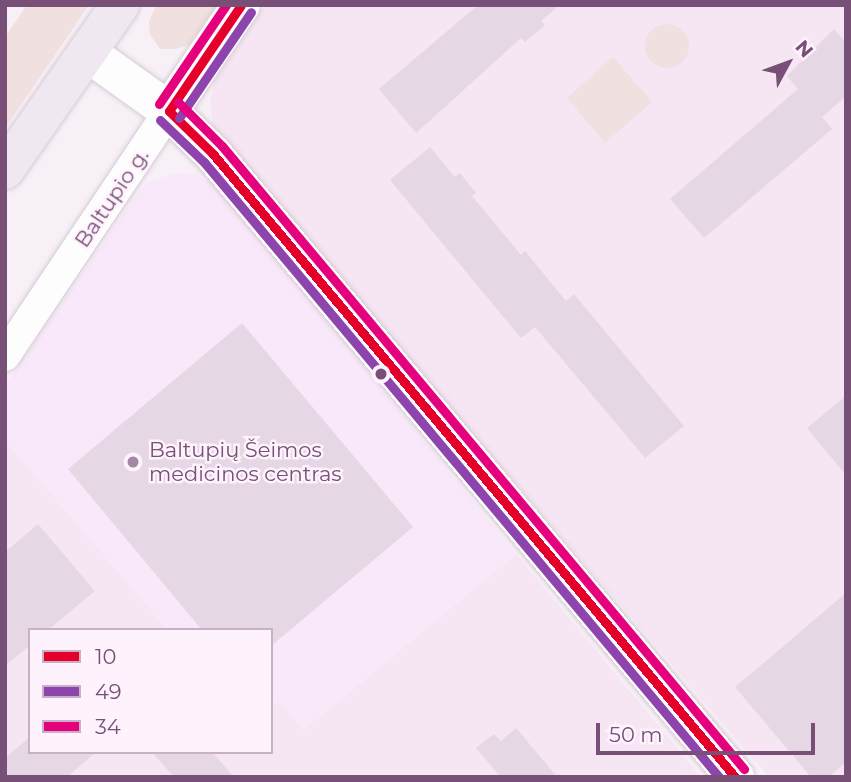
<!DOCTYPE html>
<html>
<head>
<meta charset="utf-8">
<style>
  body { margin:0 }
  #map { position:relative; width:851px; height:782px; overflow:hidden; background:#f8f0f7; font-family:Montserrat,sans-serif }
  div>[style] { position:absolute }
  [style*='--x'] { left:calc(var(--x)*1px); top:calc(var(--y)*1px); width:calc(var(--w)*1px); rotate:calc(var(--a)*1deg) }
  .residential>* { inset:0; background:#f6e5f2 }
  .commercial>* { inset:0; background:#f9e8f9 }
  .green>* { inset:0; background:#f0e0df }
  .round { border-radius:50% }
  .building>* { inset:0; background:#e5d7e4 }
  .roads { filter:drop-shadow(0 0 2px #d6cbd5) drop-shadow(0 0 2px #d6cbd5) }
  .street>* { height:30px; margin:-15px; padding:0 15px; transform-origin:15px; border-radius:15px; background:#fefdfe }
  .secondary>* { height:38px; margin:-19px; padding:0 19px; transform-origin:19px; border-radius:19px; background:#fefdfe }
  .highway>* { height:38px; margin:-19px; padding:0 19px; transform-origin:19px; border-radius:19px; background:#f0e8f1 }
  .bus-1>* { height:9px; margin:-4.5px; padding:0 4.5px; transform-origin:4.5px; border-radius:4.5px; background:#e4002b }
  .bus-2>* { height:9px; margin:-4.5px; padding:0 4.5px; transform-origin:4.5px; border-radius:4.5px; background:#8e44ad }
  .bus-3>* { height:9px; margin:-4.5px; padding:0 4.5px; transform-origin:4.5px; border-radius:4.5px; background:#e5007d }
  .dots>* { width:19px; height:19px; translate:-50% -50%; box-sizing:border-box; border:4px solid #fef3fc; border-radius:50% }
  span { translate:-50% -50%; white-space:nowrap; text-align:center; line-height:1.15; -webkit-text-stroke:5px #fef3fc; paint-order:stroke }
  .street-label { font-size:21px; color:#774f77 }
  .poi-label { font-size:21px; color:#774f77 }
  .left { translate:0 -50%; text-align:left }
  .frame { position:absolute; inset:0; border:7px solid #774f77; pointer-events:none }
  .legend { position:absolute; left:28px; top:628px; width:245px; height:126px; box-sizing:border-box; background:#fef3fc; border:2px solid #c8b1c7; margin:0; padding:9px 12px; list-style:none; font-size:21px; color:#774f77 }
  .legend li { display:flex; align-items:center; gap:14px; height:35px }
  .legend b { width:35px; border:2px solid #c8b1c7 }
  .north { position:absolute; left:753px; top:28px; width:70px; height:70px; -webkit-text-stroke:5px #fef3fc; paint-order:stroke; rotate:49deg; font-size:19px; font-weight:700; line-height:28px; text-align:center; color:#774f77 }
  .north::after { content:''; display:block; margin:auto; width:24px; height:32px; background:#774f77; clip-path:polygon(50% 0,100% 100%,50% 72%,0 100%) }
  .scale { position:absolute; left:596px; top:723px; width:219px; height:32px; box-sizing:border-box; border:4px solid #774f77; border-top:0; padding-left:9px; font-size:21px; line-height:24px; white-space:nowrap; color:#774f77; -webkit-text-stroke:5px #fef3fc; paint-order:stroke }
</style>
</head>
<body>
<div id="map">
  <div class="residential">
    <i style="clip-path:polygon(265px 5px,846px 5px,846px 777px,769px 777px,224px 145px,213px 125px,210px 103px,214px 82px)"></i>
    <i style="clip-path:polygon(5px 440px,168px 630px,30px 630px,30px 752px,271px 752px,271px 705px,280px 702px,304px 730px,516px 554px,701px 777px,5px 777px)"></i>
  </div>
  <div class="commercial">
    <i style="clip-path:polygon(179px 173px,195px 174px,216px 185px,516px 554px,304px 730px,280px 702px,271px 705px,271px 630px,168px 630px,5px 440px,5px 385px,138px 193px,149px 181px)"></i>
  </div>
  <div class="green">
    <i style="clip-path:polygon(27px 5px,89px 5px,5px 128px,5px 37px)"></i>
    <i style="clip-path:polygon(156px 5px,217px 5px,189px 45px,176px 49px,160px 49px,150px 34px,149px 21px)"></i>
    <i class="round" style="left:645px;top:24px;width:44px;height:44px"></i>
    <i style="clip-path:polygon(613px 57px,652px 102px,605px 143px,567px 98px)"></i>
  </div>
  <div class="building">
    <i style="clip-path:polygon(478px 5px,560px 5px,541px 21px,545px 25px,525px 42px,521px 38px,416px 133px,379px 89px)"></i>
    <i style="clip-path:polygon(834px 29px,846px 43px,846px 96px,822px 117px,832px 129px,704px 238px,670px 199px,798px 89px,787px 76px)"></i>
    <i style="clip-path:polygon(430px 147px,455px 177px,460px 173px,476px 193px,472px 196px,521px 255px,525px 251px,566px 301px,574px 294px,684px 426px,645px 458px,535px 327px,521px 338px,390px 180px)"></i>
    <i style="clip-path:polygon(242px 323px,413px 527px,271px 646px,271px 630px,202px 630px,68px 469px)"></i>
    <i style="clip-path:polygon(846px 396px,846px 475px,807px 428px)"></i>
    <i style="clip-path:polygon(38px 524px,95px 591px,48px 630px,30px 630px,30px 645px,5px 666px,5px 552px)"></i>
    <i style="clip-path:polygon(846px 593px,846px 762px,829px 777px,811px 777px,735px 687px)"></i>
    <i style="clip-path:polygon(516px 728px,557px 777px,501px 777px,476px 748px,494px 734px,501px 741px)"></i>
    <i style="clip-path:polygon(30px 737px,30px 752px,96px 752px,67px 777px,5px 777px,5px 758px)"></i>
    <i style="clip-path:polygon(152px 752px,212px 752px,234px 777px,174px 777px)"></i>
  </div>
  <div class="roads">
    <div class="street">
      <i style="--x:5;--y:356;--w:295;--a:-56.2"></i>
    </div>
    <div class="secondary">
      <i style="--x:88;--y:53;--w:100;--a:35.6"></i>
      <i style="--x:169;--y:111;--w:62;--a:44.3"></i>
      <i style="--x:213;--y:154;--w:813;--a:50.04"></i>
      <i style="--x:169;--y:111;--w:128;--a:-55.8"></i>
    </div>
    <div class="highway">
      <i style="--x:5;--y:170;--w:201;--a:-55.1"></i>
    </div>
  </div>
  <div class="bus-1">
    <i style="--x:169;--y:111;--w:62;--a:44.3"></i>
    <i style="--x:213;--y:154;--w:813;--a:50.04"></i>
    <i style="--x:169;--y:111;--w:128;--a:-55.8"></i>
  </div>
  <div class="bus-2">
    <i style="--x:179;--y:118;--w:128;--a:-55.8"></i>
    <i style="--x:160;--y:120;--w:61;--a:43.7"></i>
    <i style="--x:204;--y:162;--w:802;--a:50.06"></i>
  </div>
  <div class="bus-3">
    <i style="--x:178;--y:102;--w:62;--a:45"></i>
    <i style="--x:222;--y:146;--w:813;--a:50.04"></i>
    <i style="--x:159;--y:104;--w:120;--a:-55.9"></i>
  </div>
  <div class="dots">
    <i style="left:381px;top:374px;background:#774f77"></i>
    <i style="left:133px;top:462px;background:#a487a4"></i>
  </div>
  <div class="street-label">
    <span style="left:112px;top:198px;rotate:-56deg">Baltupio g.</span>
  </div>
  <div class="poi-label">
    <span class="left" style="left:149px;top:462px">Baltupių Šeimos<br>medicinos centras</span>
  </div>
  <div class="frame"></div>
  <ul class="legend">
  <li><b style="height:9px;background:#e4002b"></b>10</li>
  <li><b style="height:9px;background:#8e44ad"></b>49</li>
  <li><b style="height:9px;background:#e5007d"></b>34</li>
  </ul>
  <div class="north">N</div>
  <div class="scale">50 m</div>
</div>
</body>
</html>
